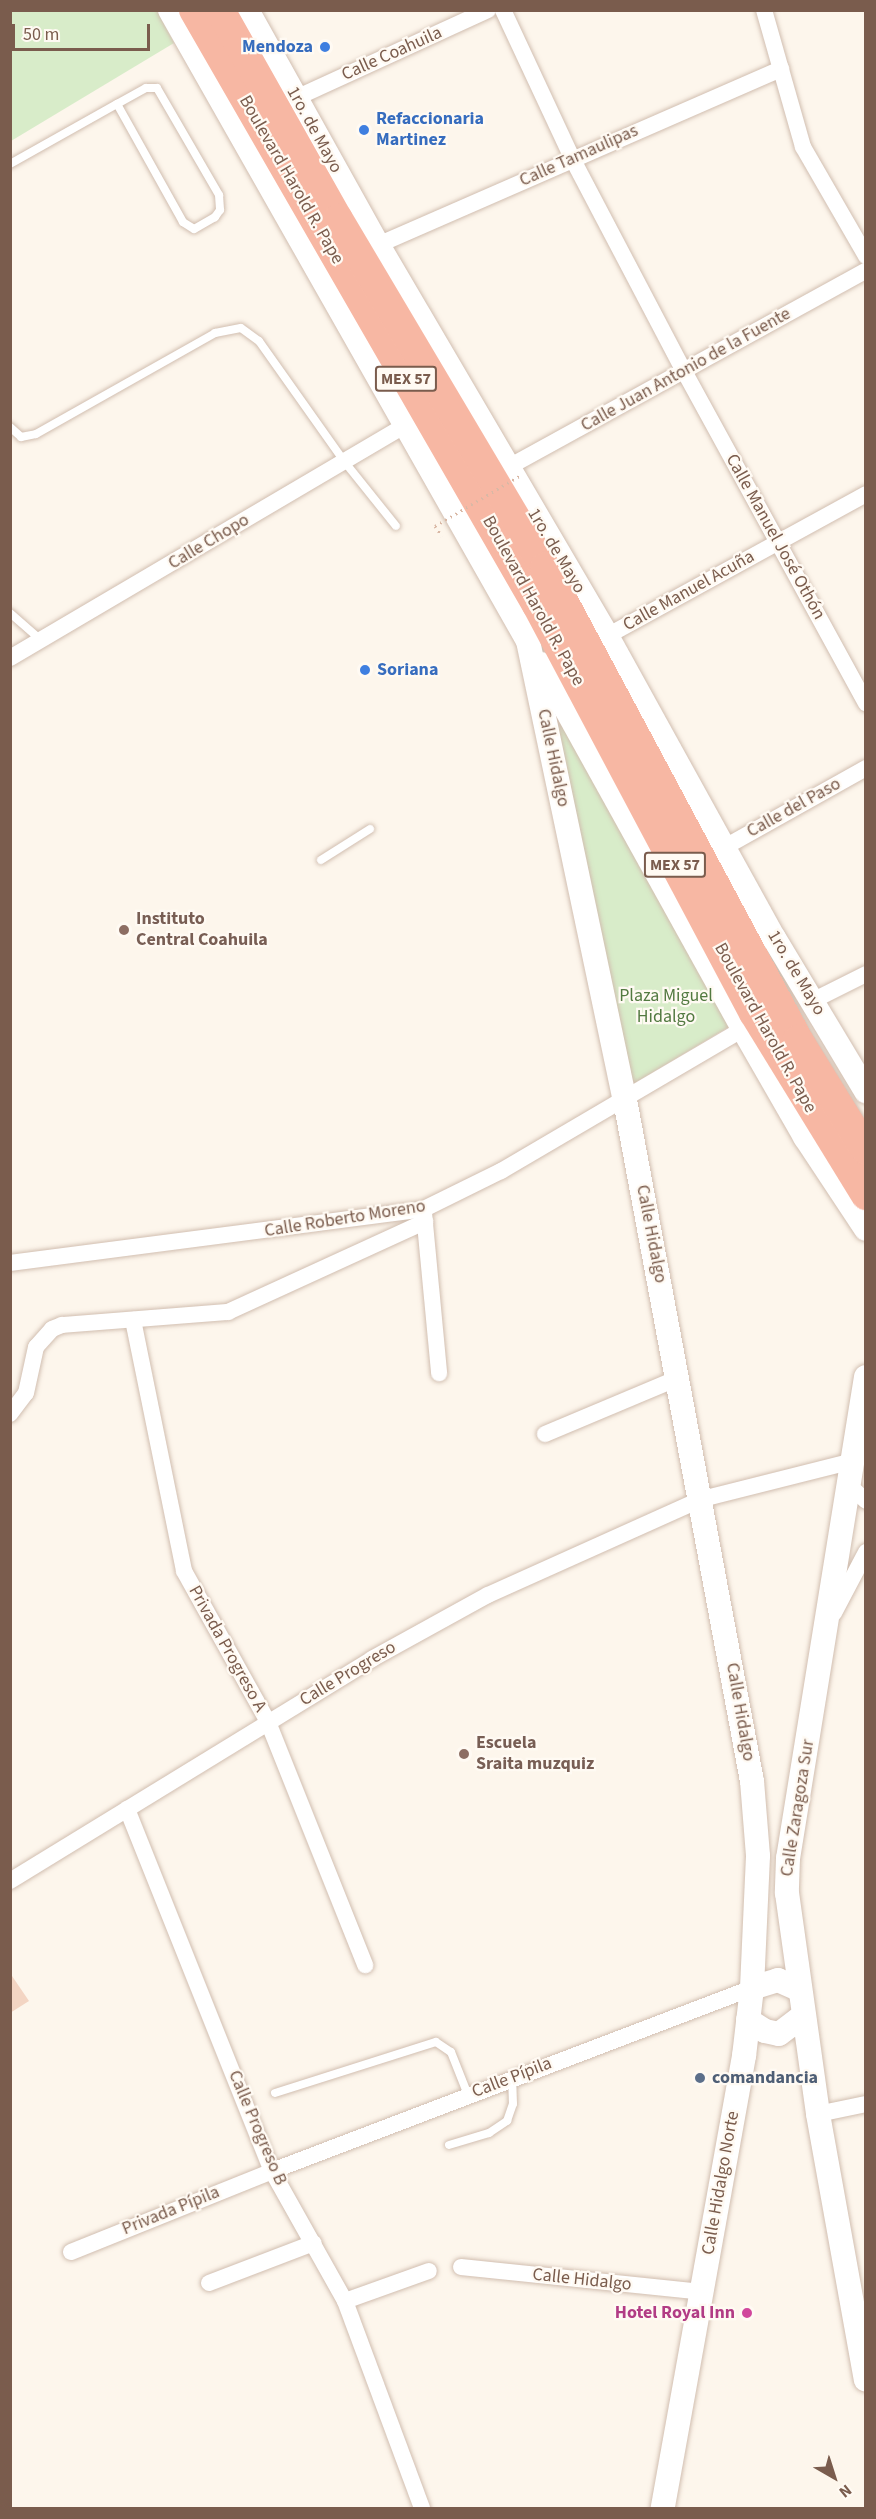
<!DOCTYPE html>
<html>
<head>
<meta charset="utf-8">
<style>
  body { margin:0 }
  #map { position:relative; width:876px; height:2519px; overflow:hidden; background:#fdf6ec; font-family:"Source Sans 3",sans-serif }
  div>[style] { position:absolute }
  [style*='--x'] { left:calc(var(--x)*1px); top:calc(var(--y)*1px); width:calc(var(--w)*1px); rotate:calc(var(--a)*1deg) }
  .green>* { inset:0; background:#d8ecc9 }
  .building>* { inset:0; background:#f3d5c3 }
  .path>* { height:3px; margin-top:-1.5px; transform-origin:0; background:repeating-linear-gradient(90deg,#d9b8a5 0 1.5px,transparent 0 6px) }
  .roads { filter:drop-shadow(0 0 2px #d1beb0) drop-shadow(0 0 2px #d1beb0) }
  .lane>* { height:8px; margin:-4px; padding:0 4px; transform-origin:4px; border-radius:4px; background:#fff }
  .street>* { height:16px; margin:-8px; padding:0 8px; transform-origin:8px; border-radius:8px; background:#fff }
  .secondary>* { height:24px; margin:-12px; padding:0 12px; transform-origin:12px; border-radius:12px; background:#fff }
  .highway>* { height:30px; margin:-15px; padding:0 15px; transform-origin:15px; border-radius:15px; background:#f7b7a3 }
  .path-bridge>* { height:3px; margin-top:-1.5px; transform-origin:0; background:repeating-linear-gradient(90deg,#d9b8a5 0 1.5px,transparent 0 6px) }
  .dots>* { width:16px; height:16px; translate:-50% -50%; box-sizing:border-box; border:3px solid #fffaf3; border-radius:50% }
  span { translate:-50% -50%; white-space:nowrap; text-align:center; line-height:1.15; -webkit-text-stroke:4.5px #fffaf3; paint-order:stroke }
  .shield-label span { padding:2px 4px; background:#fffaf3; border:2px solid; border-radius:4px; -webkit-text-stroke-width:0 }
  .shield-label { font-size:16px; color:#7a5c4d; font-weight:700 }
  .shop-label { font-size:18px; color:#366cbe; font-weight:700 }
  .right { translate:-100% -50%; text-align:right }
  .left { translate:0 -50%; text-align:left }
  .street-label { font-size:18px; color:#7a5c4d }
  .education-label { font-size:18px; color:#785e54; font-weight:700 }
  .park-label { font-size:18px; color:#537a41 }
  .service-label { font-size:18px; color:#4e5e75; font-weight:700 }
  .hotel-label { font-size:18px; color:#b23c85; font-weight:700 }
  .frame { position:absolute; inset:0; border:12px solid #7a5c4d; pointer-events:none }
  .north { position:absolute; left:804px; top:2447px; width:60px; height:60px; -webkit-text-stroke:4px #fffaf3; paint-order:stroke; rotate:141deg; font-size:16px; font-weight:700; line-height:24px; text-align:center; color:#7a5c4d }
  .north::after { content:''; display:block; margin:auto; width:21px; height:27px; background:#7a5c4d; clip-path:polygon(50% 0,100% 100%,50% 72%,0 100%) }
  .scale { position:absolute; left:12px; top:24px; width:138px; height:27px; box-sizing:border-box; border:3px solid #7a5c4d; border-top:0; padding-left:8px; font-size:18px; line-height:21px; white-space:nowrap; color:#7a5c4d; -webkit-text-stroke:4px #fffaf3; paint-order:stroke }
</style>
</head>
<body>
<div id="map">
  <div class="green">
    <i style="clip-path:polygon(10px 11px,157px 11px,174px 43px,11px 141px)"></i>
    <i style="clip-path:polygon(547px 690px,732px 1025px,633px 1084px)"></i>
  </div>
  <div class="building">
    <i style="clip-path:polygon(10px 1973px,29px 2001px,10px 2013px)"></i>
  </div>
  <div class="path">
    <i style="--x:435;--y:526;--w:12;--a:55"></i>
  </div>
  <div class="roads">
    <div class="lane">
      <i style="--x:10;--y:164;--w:123;--a:-29.3"></i>
      <i style="--x:117;--y:104;--w:33;--a:-29"></i>
      <i style="--x:146;--y:88;--w:11;--a:0"></i>
      <i style="--x:157;--y:88;--w:124;--a:59.9"></i>
      <i style="--x:219;--y:195;--w:15;--a:86"></i>
      <i style="--x:220;--y:210;--w:9;--a:126"></i>
      <i style="--x:215;--y:217;--w:24;--a:150"></i>
      <i style="--x:194;--y:229;--w:13;--a:-148"></i>
      <i style="--x:183;--y:222;--w:135;--a:-119.2"></i>
      <i style="--x:10;--y:427;--w:15;--a:42"></i>
      <i style="--x:21;--y:437;--w:15;--a:-11"></i>
      <i style="--x:36;--y:434;--w:206;--a:-29.4"></i>
      <i style="--x:215;--y:333;--w:26;--a:-11"></i>
      <i style="--x:241;--y:328;--w:22;--a:36"></i>
      <i style="--x:259;--y:341;--w:147;--a:54.7"></i>
      <i style="--x:344;--y:461;--w:83;--a:51.3"></i>
      <i style="--x:10;--y:613;--w:41;--a:41.1"></i>
      <i style="--x:321;--y:860;--w:58;--a:-32.3"></i>
      <i style="--x:275;--y:2093;--w:169;--a:-17.6"></i>
      <i style="--x:436;--y:2042;--w:18;--a:34"></i>
      <i style="--x:451;--y:2052;--w:46;--a:68.4"></i>
      <i style="--x:449;--y:2145;--w:42;--a:-16.7"></i>
      <i style="--x:489;--y:2133;--w:22;--a:-34"></i>
      <i style="--x:507;--y:2121;--w:18;--a:-71"></i>
      <i style="--x:513;--y:2104;--w:25;--a:-92"></i>
    </div>
    <div class="street">
      <i style="--x:503;--y:10;--w:163;--a:65"></i>
      <i style="--x:572;--y:158;--w:241;--a:62.3"></i>
      <i style="--x:684;--y:371;--w:379;--a:61.3"></i>
      <i style="--x:764;--y:10;--w:142;--a:74.1"></i>
      <i style="--x:803;--y:147;--w:126;--a:60"></i>
      <i style="--x:296;--y:98;--w:211;--a:-24.6"></i>
      <i style="--x:378;--y:245;--w:440;--a:-23.6"></i>
      <i style="--x:507;--y:468;--w:409;--a:-28.8"></i>
      <i style="--x:607;--y:636;--w:295;--a:-28.7"></i>
      <i style="--x:10;--y:658;--w:461;--a:-30.5"></i>
      <i style="--x:723;--y:848;--w:164;--a:-29.2"></i>
      <i style="--x:812;--y:1001;--w:60;--a:-26.6"></i>
      <i style="--x:424;--y:1213;--w:161;--a:84.6"></i>
      <i style="--x:10;--y:1263;--w:418;--a:-7.4"></i>
      <i style="--x:424;--y:1209;--w:86;--a:-26.3"></i>
      <i style="--x:501;--y:1171;--w:281;--a:-30.4"></i>
      <i style="--x:133;--y:1320;--w:256;--a:78.5"></i>
      <i style="--x:184;--y:1571;--w:173;--a:60.9"></i>
      <i style="--x:268;--y:1722;--w:262;--a:68.2"></i>
      <i style="--x:10;--y:1414;--w:26;--a:-53"></i>
      <i style="--x:26;--y:1393;--w:47;--a:-77.7"></i>
      <i style="--x:36;--y:1347;--w:24;--a:-48"></i>
      <i style="--x:52;--y:1329;--w:11;--a:-22"></i>
      <i style="--x:62;--y:1325;--w:167;--a:-4.5"></i>
      <i style="--x:228;--y:1312;--w:217;--a:-24.6"></i>
      <i style="--x:545;--y:1434;--w:144;--a:-22.8"></i>
      <i style="--x:850;--y:1486;--w:22;--a:43"></i>
      <i style="--x:834;--y:1613;--w:69;--a:-62.3"></i>
      <i style="--x:127;--y:1809;--w:390;--a:68.2"></i>
      <i style="--x:272;--y:2171;--w:149;--a:60.7"></i>
      <i style="--x:345;--y:2301;--w:221;--a:69.6"></i>
      <i style="--x:10;--y:1881;--w:425;--a:-31.5"></i>
      <i style="--x:372;--y:1659;--w:132;--a:-28.9"></i>
      <i style="--x:488;--y:1595;--w:235;--a:-24.2"></i>
      <i style="--x:702;--y:1499;--w:156;--a:-14.1"></i>
      <i style="--x:818;--y:2114;--w:49;--a:-11.8"></i>
      <i style="--x:71;--y:2252;--w:217;--a:-21.9"></i>
      <i style="--x:272;--y:2171;--w:514;--a:-20.87"></i>
      <i style="--x:461;--y:2267;--w:242;--a:5.9"></i>
      <i style="--x:209;--y:2283;--w:112;--a:-20.9"></i>
      <i style="--x:345;--y:2301;--w:89;--a:-19.7"></i>
    </div>
    <div class="secondary">
      <i style="--x:170;--y:10;--w:725;--a:60.43"></i>
      <i style="--x:528;--y:641;--w:469;--a:78.1"></i>
      <i style="--x:625;--y:1100;--w:693;--a:79.44"></i>
      <i style="--x:752;--y:1781;--w:75;--a:85.4"></i>
      <i style="--x:758;--y:1856;--w:132;--a:92.6"></i>
      <i style="--x:752;--y:1988;--w:68;--a:96.7"></i>
      <i style="--x:744;--y:2056;--w:459;--a:100.2"></i>
      <i style="--x:247;--y:10;--w:269;--a:60.9"></i>
      <i style="--x:378;--y:245;--w:453;--a:59.6"></i>
      <i style="--x:607;--y:636;--w:345;--a:61.1"></i>
      <i style="--x:774;--y:938;--w:179;--a:59"></i>
      <i style="--x:541;--y:664;--w:417;--a:61"></i>
      <i style="--x:743;--y:1029;--w:125;--a:60.1"></i>
      <i style="--x:805;--y:1137;--w:110;--a:56.5"></i>
      <i style="--x:866;--y:1377;--w:487;--a:99.2"></i>
      <i style="--x:788;--y:1858;--w:35;--a:92"></i>
      <i style="--x:787;--y:1893;--w:223;--a:82"></i>
      <i style="--x:818;--y:2114;--w:270;--a:79.8"></i>
      <i style="--x:752;--y:1988;--w:27;--a:-17"></i>
      <i style="--x:778;--y:1980;--w:24;--a:24"></i>
      <i style="--x:748;--y:2020;--w:20;--a:33"></i>
      <i style="--x:765;--y:2031;--w:14;--a:12"></i>
      <i style="--x:779;--y:2034;--w:30;--a:-37"></i>
    </div>
    <div class="highway">
      <i style="--x:194;--y:10;--w:687;--a:60.04"></i>
      <i style="--x:537;--y:605;--w:462;--a:62"></i>
      <i style="--x:754;--y:1013;--w:214;--a:58.4"></i>
      <i style="--x:220;--y:10;--w:240;--a:60.6"></i>
      <i style="--x:338;--y:219;--w:405;--a:59.3"></i>
      <i style="--x:545;--y:567;--w:536;--a:61.86"></i>
      <i style="--x:798;--y:1040;--w:129;--a:58.3"></i>
    </div>
  </div>
  <div class="path-bridge">
    <i style="--x:435;--y:526;--w:100;--a:-30.7"></i>
  </div>
  <div class="dots">
    <i style="left:325px;top:47px;background:#3f7fe0"></i>
    <i style="left:364px;top:130px;background:#3f7fe0"></i>
    <i style="left:365px;top:670px;background:#3f7fe0"></i>
    <i style="left:124px;top:930px;background:#8d6e63"></i>
    <i style="left:464px;top:1754px;background:#8d6e63"></i>
    <i style="left:700px;top:2078px;background:#5c6f8a"></i>
    <i style="left:747px;top:2313px;background:#d1479c"></i>
  </div>
  <div class="shield-label">
    <span style="left:406px;top:379px">MEX 57</span>
    <span style="left:675px;top:865px">MEX 57</span>
  </div>
  <div class="shop-label">
    <span class="right" style="left:313px;top:47px">Mendoza</span>
    <span class="left" style="left:376px;top:130px">Refaccionaria<br>Martinez</span>
    <span class="left" style="left:377px;top:670px">Soriana</span>
  </div>
  <div class="street-label">
    <span style="left:392px;top:54px;rotate:-24deg">Calle Coahuila</span>
    <span style="left:314px;top:130px;rotate:61deg">1ro. de Mayo</span>
    <span style="left:579px;top:156px;rotate:-24deg">Calle Tamaulipas</span>
    <span style="left:291px;top:180px;rotate:60deg">Boulevard Harold R. Pape</span>
    <span style="left:686px;top:370px;rotate:-29deg">Calle Juan Antonio de la Fuente</span>
    <span style="left:775px;top:537px;rotate:61deg">Calle Manuel José Othón</span>
    <span style="left:209px;top:542px;rotate:-31deg">Calle Chopo</span>
    <span style="left:556px;top:551px;rotate:59deg">1ro. de Mayo</span>
    <span style="left:689px;top:591px;rotate:-29deg">Calle Manuel Acuña</span>
    <span style="left:533px;top:601px;rotate:61deg">Boulevard Harold R. Pape</span>
    <span style="left:553px;top:758px;rotate:78deg">Calle Hidalgo</span>
    <span style="left:794px;top:808px;rotate:-29deg">Calle del Paso</span>
    <span style="left:796px;top:973px;rotate:59deg">1ro. de Mayo</span>
    <span style="left:765px;top:1028px;rotate:61deg">Boulevard Harold R. Pape</span>
    <span style="left:345px;top:1219px;rotate:-9deg">Calle Roberto Moreno</span>
    <span style="left:651px;top:1234px;rotate:79deg">Calle Hidalgo</span>
    <span style="left:227px;top:1649px;rotate:61deg">Privada Progreso A</span>
    <span style="left:348px;top:1674px;rotate:-31deg">Calle Progreso</span>
    <span style="left:740px;top:1712px;rotate:80deg">Calle Hidalgo</span>
    <span style="left:798px;top:1808px;rotate:-81deg">Calle Zaragoza Sur</span>
    <span style="left:512px;top:2078px;rotate:-21deg">Calle Pípila</span>
    <span style="left:257px;top:2128px;rotate:67deg">Calle Progreso B</span>
    <span style="left:721px;top:2183px;rotate:-80deg">Calle Hidalgo Norte</span>
    <span style="left:171px;top:2211px;rotate:-22deg">Privada Pípila</span>
    <span style="left:582px;top:2280px;rotate:6deg">Calle Hidalgo</span>
  </div>
  <div class="education-label">
    <span class="left" style="left:136px;top:930px">Instituto<br>Central Coahuila</span>
    <span class="left" style="left:476px;top:1754px">Escuela<br>Sraita muzquiz</span>
  </div>
  <div class="park-label">
    <span style="left:666px;top:1007px">Plaza Miguel<br>Hidalgo</span>
  </div>
  <div class="service-label">
    <span class="left" style="left:712px;top:2078px">comandancia</span>
  </div>
  <div class="hotel-label">
    <span class="right" style="left:735px;top:2313px">Hotel Royal Inn</span>
  </div>
  <div class="frame"></div>
  <div class="north">N</div>
  <div class="scale">50 m</div>
</div>
</body>
</html>
